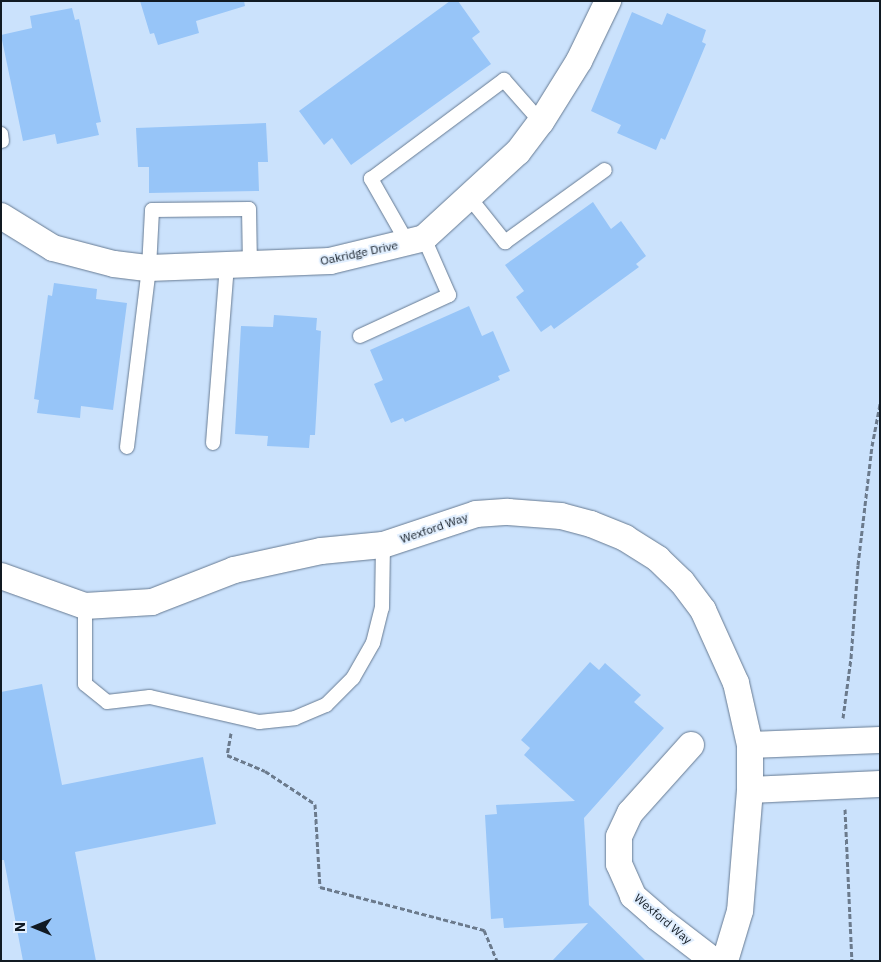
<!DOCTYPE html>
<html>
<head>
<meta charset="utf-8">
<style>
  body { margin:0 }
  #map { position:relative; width:881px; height:962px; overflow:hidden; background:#cbe2fc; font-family:"IBM Plex Sans",sans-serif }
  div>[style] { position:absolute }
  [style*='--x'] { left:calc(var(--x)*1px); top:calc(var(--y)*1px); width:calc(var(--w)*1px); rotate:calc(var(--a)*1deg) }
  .building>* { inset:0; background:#97c5f8 }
  .path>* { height:3px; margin-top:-1.5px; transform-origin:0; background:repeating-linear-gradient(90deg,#6b7a8c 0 5px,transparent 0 7.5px) }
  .roads { filter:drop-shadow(0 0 1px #667a92) drop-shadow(0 0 1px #667a92) }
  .lane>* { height:14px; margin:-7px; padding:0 7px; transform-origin:7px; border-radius:7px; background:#fff }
  .street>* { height:26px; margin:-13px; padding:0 13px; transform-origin:13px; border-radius:13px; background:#fff }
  span { translate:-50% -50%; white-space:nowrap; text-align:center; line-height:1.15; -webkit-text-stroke:4px #e0eefe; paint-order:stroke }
  .street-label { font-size:12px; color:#111a23 }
  .frame { position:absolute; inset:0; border:2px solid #111a23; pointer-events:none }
  .north { position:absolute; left:10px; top:902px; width:50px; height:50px; -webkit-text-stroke:4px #e0eefe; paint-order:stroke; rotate:270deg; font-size:14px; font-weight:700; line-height:20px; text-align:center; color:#111a23 }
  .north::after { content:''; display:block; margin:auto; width:18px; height:22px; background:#111a23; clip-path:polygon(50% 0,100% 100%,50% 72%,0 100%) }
</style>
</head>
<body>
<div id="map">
  <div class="building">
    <i style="clip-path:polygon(140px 1px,244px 1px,245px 6px,196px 21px,199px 33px,158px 45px,154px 33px,150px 34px)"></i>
    <i style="clip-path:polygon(450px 1px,458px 1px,480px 32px,472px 38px,491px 64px,351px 165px,332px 138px,324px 145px,299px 111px)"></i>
    <i style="clip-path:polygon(72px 8px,75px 20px,79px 19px,101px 122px,96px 123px,99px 135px,57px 144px,55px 134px,23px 141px,1px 35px,32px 28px,30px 16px)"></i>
    <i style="clip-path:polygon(632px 12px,662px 25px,667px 13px,706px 30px,702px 42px,706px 44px,691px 80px,665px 140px,661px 138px,656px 150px,617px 133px,621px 125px,591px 111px)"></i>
    <i style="clip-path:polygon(266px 123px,268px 162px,258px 162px,259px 191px,149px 193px,149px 167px,138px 167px,136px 128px)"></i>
    <i style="clip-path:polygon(593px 202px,611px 229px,621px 221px,646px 256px,636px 264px,639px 267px,554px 329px,551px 325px,541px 332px,516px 297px,524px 291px,505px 265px)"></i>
    <i style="clip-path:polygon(54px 283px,97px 289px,96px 299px,127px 303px,113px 410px,81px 406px,80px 418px,37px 413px,39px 400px,34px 399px,48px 295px,52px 296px)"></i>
    <i style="clip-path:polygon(469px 306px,482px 336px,493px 331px,510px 371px,498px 376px,500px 380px,405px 422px,403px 418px,391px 423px,374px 384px,383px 380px,370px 350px)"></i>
    <i style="clip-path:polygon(274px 315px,317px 318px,316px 330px,321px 331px,315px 435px,310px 435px,309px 448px,267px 446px,268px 436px,235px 434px,241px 326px,273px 327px)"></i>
    <i style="clip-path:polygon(590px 662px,599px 670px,605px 663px,641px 695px,634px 702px,664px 728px,584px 818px,589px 905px,646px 961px,552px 961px,588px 923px,504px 928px,503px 918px,491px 919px,485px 815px,497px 814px,496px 805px,575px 801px,524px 755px,530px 748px,521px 740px)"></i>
    <i style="clip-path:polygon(42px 684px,62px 785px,203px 757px,216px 824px,75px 852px,96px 961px,23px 961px,4px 860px,1px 860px,1px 692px)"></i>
  </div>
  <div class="path">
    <i style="--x:843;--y:718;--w:61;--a:-82.4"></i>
    <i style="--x:851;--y:658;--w:93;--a:-85.7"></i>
    <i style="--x:858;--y:565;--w:120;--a:-83.3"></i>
    <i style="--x:872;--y:446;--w:43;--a:-79.2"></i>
    <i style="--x:231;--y:733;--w:22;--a:100"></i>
    <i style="--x:227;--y:755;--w:41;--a:22.8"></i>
    <i style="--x:265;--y:771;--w:60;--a:33.4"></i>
    <i style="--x:315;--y:804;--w:83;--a:86.6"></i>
    <i style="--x:320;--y:887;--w:170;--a:14.7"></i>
    <i style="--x:484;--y:930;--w:34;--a:67"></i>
    <i style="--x:845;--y:809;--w:152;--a:87.4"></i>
  </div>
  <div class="roads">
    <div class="lane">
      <i style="--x:1;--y:134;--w:7;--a:82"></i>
      <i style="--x:469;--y:197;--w:58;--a:51.3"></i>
      <i style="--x:505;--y:242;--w:123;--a:-35.8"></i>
      <i style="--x:407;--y:242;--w:73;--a:-119.7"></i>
      <i style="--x:371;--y:179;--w:166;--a:-36.7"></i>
      <i style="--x:504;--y:80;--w:56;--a:48.6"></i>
      <i style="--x:360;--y:336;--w:98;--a:-24.7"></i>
      <i style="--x:449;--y:295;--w:62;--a:-113.7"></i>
      <i style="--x:213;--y:443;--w:178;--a:-85.5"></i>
      <i style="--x:127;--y:447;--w:180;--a:-83"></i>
      <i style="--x:149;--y:268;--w:58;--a:-87"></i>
      <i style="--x:152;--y:210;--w:97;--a:-0.6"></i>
      <i style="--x:249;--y:209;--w:57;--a:89"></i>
      <i style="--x:85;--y:606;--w:78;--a:90"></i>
      <i style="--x:85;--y:684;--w:28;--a:39"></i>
      <i style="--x:107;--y:702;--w:43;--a:-6.6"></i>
      <i style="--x:150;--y:697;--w:112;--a:12.9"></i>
      <i style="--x:259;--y:722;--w:36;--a:-6"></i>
      <i style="--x:295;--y:718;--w:34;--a:-23"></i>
      <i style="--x:326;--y:705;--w:38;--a:-45"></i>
      <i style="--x:353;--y:678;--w:40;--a:-60.3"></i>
      <i style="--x:373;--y:643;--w:36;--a:-76"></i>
      <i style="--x:382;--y:608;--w:63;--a:-89.1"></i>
    </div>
    <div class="street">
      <i style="--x:1;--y:216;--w:61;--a:31.6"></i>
      <i style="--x:53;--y:248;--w:63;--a:14.7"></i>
      <i style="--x:114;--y:264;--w:35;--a:7"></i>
      <i style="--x:149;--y:268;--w:181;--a:-2.2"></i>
      <i style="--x:330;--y:261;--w:97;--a:-13.7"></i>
      <i style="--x:424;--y:238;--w:127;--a:-42.5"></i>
      <i style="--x:518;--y:152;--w:38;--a:-53"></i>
      <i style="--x:541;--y:122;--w:72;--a:-58.1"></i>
      <i style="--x:579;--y:61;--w:67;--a:-64.2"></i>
      <i style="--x:1;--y:576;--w:89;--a:19.7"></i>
      <i style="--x:85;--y:606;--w:67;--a:-3.4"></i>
      <i style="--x:152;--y:602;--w:88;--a:-21.3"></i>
      <i style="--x:234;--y:570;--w:89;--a:-12.3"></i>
      <i style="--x:321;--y:551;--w:62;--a:-5.5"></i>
      <i style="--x:383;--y:545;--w:98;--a:-18.4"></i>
      <i style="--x:476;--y:514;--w:32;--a:-4"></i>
      <i style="--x:508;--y:512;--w:53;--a:4.3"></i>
      <i style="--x:561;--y:516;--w:31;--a:15"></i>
      <i style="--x:591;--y:524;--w:37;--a:22"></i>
      <i style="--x:625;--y:538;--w:39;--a:32"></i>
      <i style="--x:658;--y:559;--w:33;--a:44"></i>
      <i style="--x:682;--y:582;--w:35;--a:53"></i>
      <i style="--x:703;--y:610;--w:80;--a:65.7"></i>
      <i style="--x:736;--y:683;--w:64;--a:77.3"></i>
      <i style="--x:750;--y:745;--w:45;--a:90"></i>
      <i style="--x:750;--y:790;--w:121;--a:94.7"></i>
      <i style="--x:740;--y:911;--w:52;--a:106.7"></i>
      <i style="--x:691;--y:745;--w:91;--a:131.9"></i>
      <i style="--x:630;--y:813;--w:26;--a:115"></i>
      <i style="--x:619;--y:837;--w:27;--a:90"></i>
      <i style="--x:619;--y:864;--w:35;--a:66"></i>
      <i style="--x:633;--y:896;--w:33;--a:41"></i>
      <i style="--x:658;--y:918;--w:71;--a:37.5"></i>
      <i style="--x:750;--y:745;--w:130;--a:-2.2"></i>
      <i style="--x:750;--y:790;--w:130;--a:-2.6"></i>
    </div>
  </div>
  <div class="street-label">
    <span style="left:359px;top:253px;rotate:-12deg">Oakridge Drive</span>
    <span style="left:434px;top:528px;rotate:-19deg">Wexford Way</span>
    <span style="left:663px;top:919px;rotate:40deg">Wexford Way</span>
  </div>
  <div class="frame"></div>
  <div class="north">N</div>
</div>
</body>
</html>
